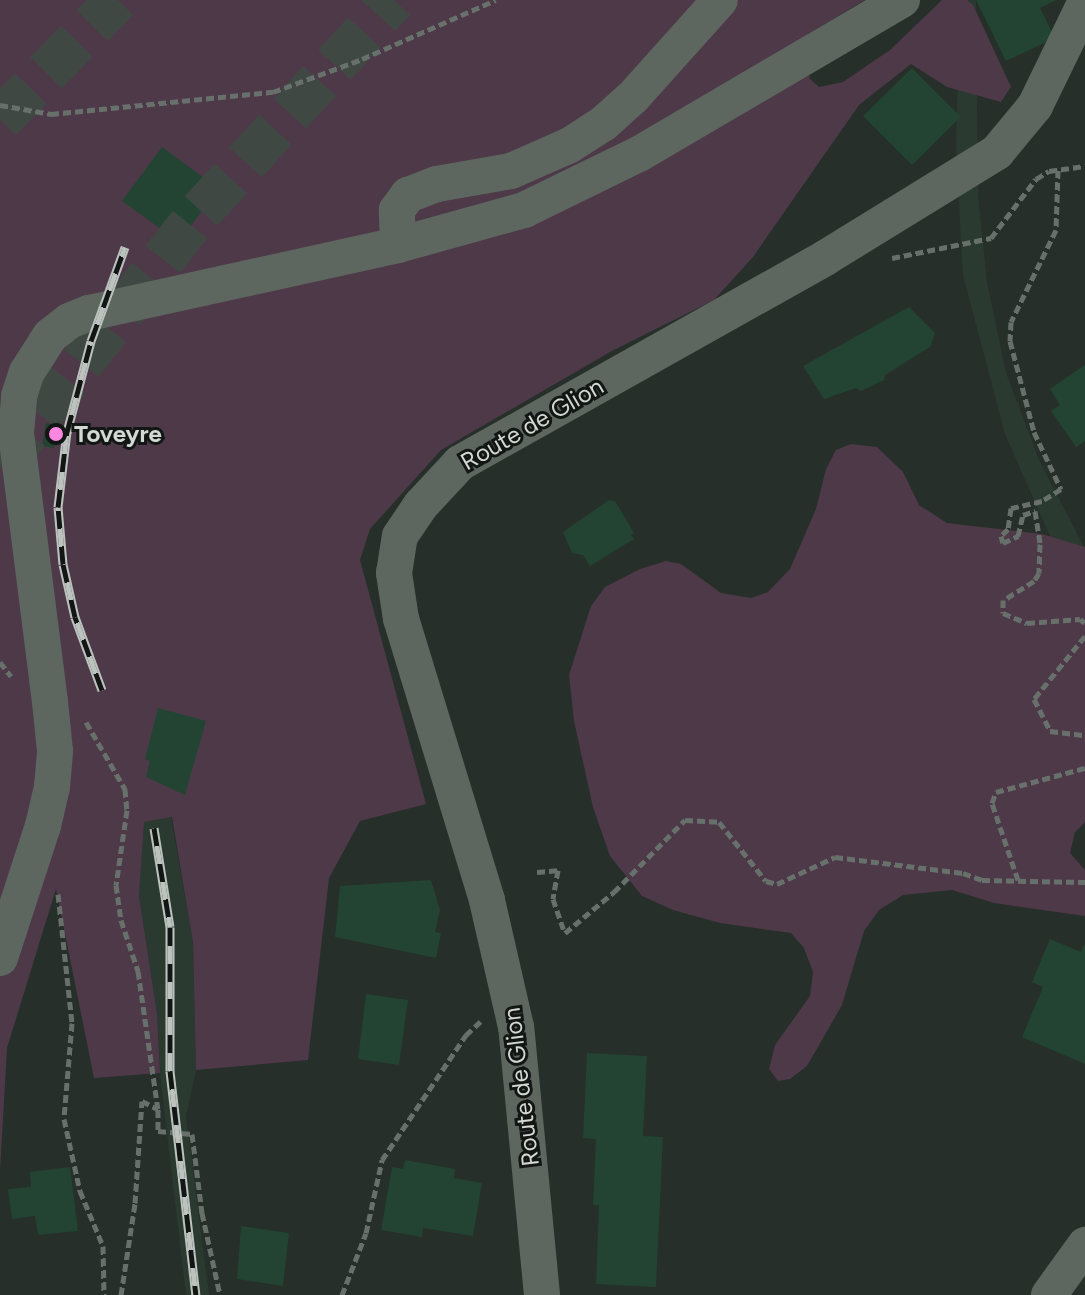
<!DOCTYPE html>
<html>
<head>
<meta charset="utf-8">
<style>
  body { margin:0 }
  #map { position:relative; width:1085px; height:1295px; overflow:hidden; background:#262f29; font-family:Figtree,sans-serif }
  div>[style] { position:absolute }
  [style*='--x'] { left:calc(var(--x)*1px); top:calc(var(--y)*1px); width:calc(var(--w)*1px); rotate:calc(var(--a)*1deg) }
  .built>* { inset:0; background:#2b3a31 }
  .green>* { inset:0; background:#4e3948 }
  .building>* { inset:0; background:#234432 }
  .highway-tunnel>* { height:44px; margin-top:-22px; transform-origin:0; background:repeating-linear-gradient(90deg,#404843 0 44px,transparent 0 66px) }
  .path>* { height:5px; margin-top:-2.5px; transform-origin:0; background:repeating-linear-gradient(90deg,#68706b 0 8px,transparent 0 12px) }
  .minor>* { height:36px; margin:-18px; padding:0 18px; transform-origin:18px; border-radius:18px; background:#5d6760 }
  .rail>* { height:9px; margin-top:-4.5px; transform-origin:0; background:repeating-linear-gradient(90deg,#121614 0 18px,#bcc3bf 0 36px); box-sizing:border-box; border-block:2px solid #bcc3bf }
  .dots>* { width:22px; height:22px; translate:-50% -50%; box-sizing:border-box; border:4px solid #121614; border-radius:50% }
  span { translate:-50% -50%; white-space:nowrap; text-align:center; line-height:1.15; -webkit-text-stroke:6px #121614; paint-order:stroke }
  .street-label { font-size:24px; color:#d2d8d4 }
  .poi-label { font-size:24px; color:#d2d8d4; font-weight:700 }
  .left { translate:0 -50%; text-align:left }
</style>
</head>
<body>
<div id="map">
  <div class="built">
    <i style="clip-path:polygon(960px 0,976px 0,978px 196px,987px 282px,1006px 373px,1039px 460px,1085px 549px,1053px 543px,1005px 434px,963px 275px,956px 147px)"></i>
    <i style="clip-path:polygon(171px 817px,193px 943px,196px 1070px,186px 1117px,209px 1295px,186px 1295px,160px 1073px,157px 1013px,139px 896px,144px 822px)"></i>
  </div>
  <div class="green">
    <i style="clip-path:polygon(0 0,865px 0,808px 34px,803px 49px,810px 79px,819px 87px,843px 82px,890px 50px,942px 0,967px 0,973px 5px,1011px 87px,1001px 102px,947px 87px,911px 64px,859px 105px,753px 257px,714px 300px,610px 352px,441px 450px,370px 529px,360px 560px,426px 804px,360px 821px,329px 878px,308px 1060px,196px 1070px,193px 943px,172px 817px,144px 822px,139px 896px,157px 1013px,160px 1073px,94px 1078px,56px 889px,7px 1048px,0 1172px)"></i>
    <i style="clip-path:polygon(851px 444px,877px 447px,903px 472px,919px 505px,947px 523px,1042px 534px,1085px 547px,1085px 822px,1075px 832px,1070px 853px,1085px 870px,1085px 916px,994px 903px,952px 890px,903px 895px,879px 910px,864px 931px,842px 1005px,807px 1066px,790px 1079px,778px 1081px,769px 1069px,775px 1045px,810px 996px,813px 972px,804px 948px,791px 933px,720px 923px,673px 910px,642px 896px,610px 856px,593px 807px,574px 721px,569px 675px,591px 606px,605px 587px,640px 569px,666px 561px,681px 564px,721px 593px,751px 598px,768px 592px,790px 569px,816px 509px,826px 469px,836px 450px)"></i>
  </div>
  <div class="building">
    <i style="clip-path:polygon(976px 0,1056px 0,1040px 8px,1055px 38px,1006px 61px)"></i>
    <i style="clip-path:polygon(912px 68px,961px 117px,912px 165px,863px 116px)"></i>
    <i style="clip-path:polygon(162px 147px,211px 183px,206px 191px,213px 196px,184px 235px,177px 230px,172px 237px,122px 201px)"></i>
    <i style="clip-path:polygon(909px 307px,935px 333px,930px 347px,885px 375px,884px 380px,861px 391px,856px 388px,824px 399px,803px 366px)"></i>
    <i style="clip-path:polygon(1085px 365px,1085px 441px,1076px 447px,1051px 411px,1060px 405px,1050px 389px)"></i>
    <i style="clip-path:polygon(46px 423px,58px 425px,54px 448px,42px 446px)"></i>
    <i style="clip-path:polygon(609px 500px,615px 501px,634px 533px,631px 535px,634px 539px,590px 566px,583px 555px,572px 553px,563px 532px)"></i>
    <i style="clip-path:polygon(158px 708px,206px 721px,185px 795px,146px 777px,150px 761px,145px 759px)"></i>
    <i style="clip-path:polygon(431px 880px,440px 910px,435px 932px,441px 933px,436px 958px,335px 937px,340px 886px)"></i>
    <i style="clip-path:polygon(1050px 939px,1081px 952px,1085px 943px,1085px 1064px,1022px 1037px,1043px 987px,1032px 982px)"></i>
    <i style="clip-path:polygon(366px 994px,408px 1000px,399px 1065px,358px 1059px)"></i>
    <i style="clip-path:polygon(587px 1053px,647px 1056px,643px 1136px,663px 1137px,656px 1287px,596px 1284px,599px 1205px,593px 1205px,596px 1139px,583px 1138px)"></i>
    <i style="clip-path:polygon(405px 1160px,455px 1169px,454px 1178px,482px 1183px,473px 1236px,423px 1228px,422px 1237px,381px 1230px,392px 1167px,403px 1169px)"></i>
    <i style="clip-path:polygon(70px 1167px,78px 1231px,38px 1235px,35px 1216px,12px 1219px,8px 1189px,31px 1187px,30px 1172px)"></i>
    <i style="clip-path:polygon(241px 1226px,289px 1233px,283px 1286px,237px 1279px)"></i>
  </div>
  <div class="highway-tunnel">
    <i style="--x:0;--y:120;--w:168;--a:-45.7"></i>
    <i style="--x:0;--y:467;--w:325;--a:-51.9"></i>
    <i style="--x:201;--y:211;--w:286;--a:-47.6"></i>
  </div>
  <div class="path">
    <i style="--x:0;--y:105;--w:52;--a:10"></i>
    <i style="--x:51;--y:114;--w:223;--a:-5.7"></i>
    <i style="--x:273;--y:92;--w:95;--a:-20.3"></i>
    <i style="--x:362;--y:59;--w:146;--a:-23.8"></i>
    <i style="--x:1058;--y:170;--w:60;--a:91.9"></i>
    <i style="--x:1056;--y:230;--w:102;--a:116.1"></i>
    <i style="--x:1011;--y:322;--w:19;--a:93"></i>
    <i style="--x:1010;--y:341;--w:94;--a:75.2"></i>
    <i style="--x:1034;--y:432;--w:63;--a:64.7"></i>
    <i style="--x:1061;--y:489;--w:22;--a:148"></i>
    <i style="--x:1042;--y:501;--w:32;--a:167"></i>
    <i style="--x:1011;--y:508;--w:21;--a:98"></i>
    <i style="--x:1008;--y:529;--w:10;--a:135"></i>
    <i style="--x:1001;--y:536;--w:7;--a:74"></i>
    <i style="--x:1003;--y:543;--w:17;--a:-25"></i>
    <i style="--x:1018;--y:536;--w:22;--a:-77"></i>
    <i style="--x:1023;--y:515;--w:13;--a:-18"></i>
    <i style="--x:1035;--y:511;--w:33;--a:81"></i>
    <i style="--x:1040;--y:544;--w:29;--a:92"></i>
    <i style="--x:1039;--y:573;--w:9;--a:122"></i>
    <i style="--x:1034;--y:581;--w:36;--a:148"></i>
    <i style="--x:1003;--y:600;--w:13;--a:90"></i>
    <i style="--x:1003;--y:613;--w:26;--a:23"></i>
    <i style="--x:1027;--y:623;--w:53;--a:-4.3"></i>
    <i style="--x:1080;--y:619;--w:6;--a:39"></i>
    <i style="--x:892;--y:258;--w:101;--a:-11.4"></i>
    <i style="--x:991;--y:238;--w:74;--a:-52.7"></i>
    <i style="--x:1036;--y:179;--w:15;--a:-32"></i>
    <i style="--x:1049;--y:171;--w:36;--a:-8"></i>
    <i style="--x:1085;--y:636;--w:81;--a:129"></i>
    <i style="--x:1034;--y:699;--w:36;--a:63"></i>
    <i style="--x:1050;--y:731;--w:35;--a:7"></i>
    <i style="--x:0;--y:662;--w:18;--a:52"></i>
    <i style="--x:86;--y:722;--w:78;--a:59.8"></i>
    <i style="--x:125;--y:789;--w:21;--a:85"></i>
    <i style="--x:127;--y:810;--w:76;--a:98.3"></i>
    <i style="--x:116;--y:885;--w:35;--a:82"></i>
    <i style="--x:121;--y:920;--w:54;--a:71.6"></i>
    <i style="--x:138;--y:971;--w:139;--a:81.8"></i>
    <i style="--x:537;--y:872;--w:21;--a:-5"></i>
    <i style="--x:558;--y:870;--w:29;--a:100"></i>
    <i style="--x:553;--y:899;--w:36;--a:71"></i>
    <i style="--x:565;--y:933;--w:64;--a:-39.9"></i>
    <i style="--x:614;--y:892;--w:101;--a:-45.4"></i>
    <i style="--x:685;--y:820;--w:34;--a:3"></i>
    <i style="--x:719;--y:822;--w:75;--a:51.5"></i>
    <i style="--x:766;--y:881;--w:11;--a:15"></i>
    <i style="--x:777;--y:884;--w:64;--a:-25"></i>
    <i style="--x:835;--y:857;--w:129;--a:7.1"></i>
    <i style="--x:963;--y:873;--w:20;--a:20"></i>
    <i style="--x:982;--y:880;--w:103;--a:1.1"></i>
    <i style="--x:1018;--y:880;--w:81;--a:-108.7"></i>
    <i style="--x:992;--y:803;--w:12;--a:-70"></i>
    <i style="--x:996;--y:792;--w:92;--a:-15.1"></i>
    <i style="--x:58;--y:894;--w:130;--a:83.8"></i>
    <i style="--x:72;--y:1023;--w:96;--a:94.8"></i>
    <i style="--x:64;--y:1119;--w:74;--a:77.5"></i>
    <i style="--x:80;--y:1191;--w:60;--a:67.3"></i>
    <i style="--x:103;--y:1246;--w:49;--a:88.8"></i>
    <i style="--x:121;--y:1295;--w:93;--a:-81.3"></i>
    <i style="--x:135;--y:1203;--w:102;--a:-86.1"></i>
    <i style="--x:142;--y:1101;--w:18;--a:27"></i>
    <i style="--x:158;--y:1109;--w:22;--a:90"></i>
    <i style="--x:158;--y:1131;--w:34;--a:5"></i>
    <i style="--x:192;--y:1134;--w:80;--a:82.8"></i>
    <i style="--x:202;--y:1213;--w:84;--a:77.6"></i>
    <i style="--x:342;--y:1295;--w:66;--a:-68.8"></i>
    <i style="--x:366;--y:1233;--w:75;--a:-77.6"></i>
    <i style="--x:382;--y:1160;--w:151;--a:-56.1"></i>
    <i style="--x:466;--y:1035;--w:21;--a:-43"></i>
  </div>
  <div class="minor">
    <i style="--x:398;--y:245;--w:35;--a:-92"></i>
    <i style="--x:397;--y:210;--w:19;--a:-54"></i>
    <i style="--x:408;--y:195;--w:31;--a:-21"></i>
    <i style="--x:437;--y:184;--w:75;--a:-10"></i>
    <i style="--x:511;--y:171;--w:64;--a:-23.8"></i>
    <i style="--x:570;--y:145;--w:40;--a:-32.9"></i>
    <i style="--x:604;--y:123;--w:39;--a:-42"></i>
    <i style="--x:633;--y:97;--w:130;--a:-48.1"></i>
    <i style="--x:0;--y:958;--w:139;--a:-72"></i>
    <i style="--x:43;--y:826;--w:40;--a:-77"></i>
    <i style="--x:52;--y:787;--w:36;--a:-85"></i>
    <i style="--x:55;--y:751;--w:49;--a:-95.8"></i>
    <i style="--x:50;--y:702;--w:271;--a:-97.2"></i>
    <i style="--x:16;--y:433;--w:37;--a:-85"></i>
    <i style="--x:19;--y:396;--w:25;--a:-72"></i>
    <i style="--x:27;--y:372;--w:43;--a:-57.4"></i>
    <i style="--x:50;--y:336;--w:24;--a:-38"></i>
    <i style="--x:69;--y:321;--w:22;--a:-22"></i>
    <i style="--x:89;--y:313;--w:316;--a:-12.4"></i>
    <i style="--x:398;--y:245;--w:131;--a:-15.5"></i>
    <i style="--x:524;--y:210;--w:128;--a:-26"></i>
    <i style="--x:639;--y:154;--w:305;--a:-30.4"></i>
    <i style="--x:542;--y:1295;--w:269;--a:-95.5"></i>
    <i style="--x:516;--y:1027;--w:130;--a:-102.9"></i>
    <i style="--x:487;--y:900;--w:294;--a:-107"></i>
    <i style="--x:401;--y:619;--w:47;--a:-98.7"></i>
    <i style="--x:394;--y:573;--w:37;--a:-81"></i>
    <i style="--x:400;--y:536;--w:37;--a:-56"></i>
    <i style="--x:421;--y:505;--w:57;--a:-47.1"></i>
    <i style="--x:460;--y:463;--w:419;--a:-29.3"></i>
    <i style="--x:825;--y:258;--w:202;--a:-31.6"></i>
    <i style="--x:997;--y:152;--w:60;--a:-50.4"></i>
    <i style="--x:1035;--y:106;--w:114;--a:-64.1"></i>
    <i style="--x:1049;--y:1295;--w:62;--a:-54.2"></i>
  </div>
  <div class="rail">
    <i style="--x:102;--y:690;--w:78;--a:-110.3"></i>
    <i style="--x:75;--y:617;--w:54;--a:-102.8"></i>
    <i style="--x:63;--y:564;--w:57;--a:-95"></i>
    <i style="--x:58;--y:507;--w:76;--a:-83.2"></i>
    <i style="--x:67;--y:432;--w:94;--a:-75.2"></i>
    <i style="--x:91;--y:341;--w:100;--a:-70.1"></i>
    <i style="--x:154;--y:828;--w:100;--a:80.8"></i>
    <i style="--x:170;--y:927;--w:144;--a:90"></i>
    <i style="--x:170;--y:1071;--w:226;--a:83.4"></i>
  </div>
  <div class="dots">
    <i style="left:56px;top:434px;background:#fd86e1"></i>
  </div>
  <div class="street-label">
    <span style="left:532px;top:424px;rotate:-30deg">Route de Glion</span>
    <span style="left:521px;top:1087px;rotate:-97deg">Route de Glion</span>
  </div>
  <div class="poi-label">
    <span class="left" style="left:74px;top:434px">Toveyre</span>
  </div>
</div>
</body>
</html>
